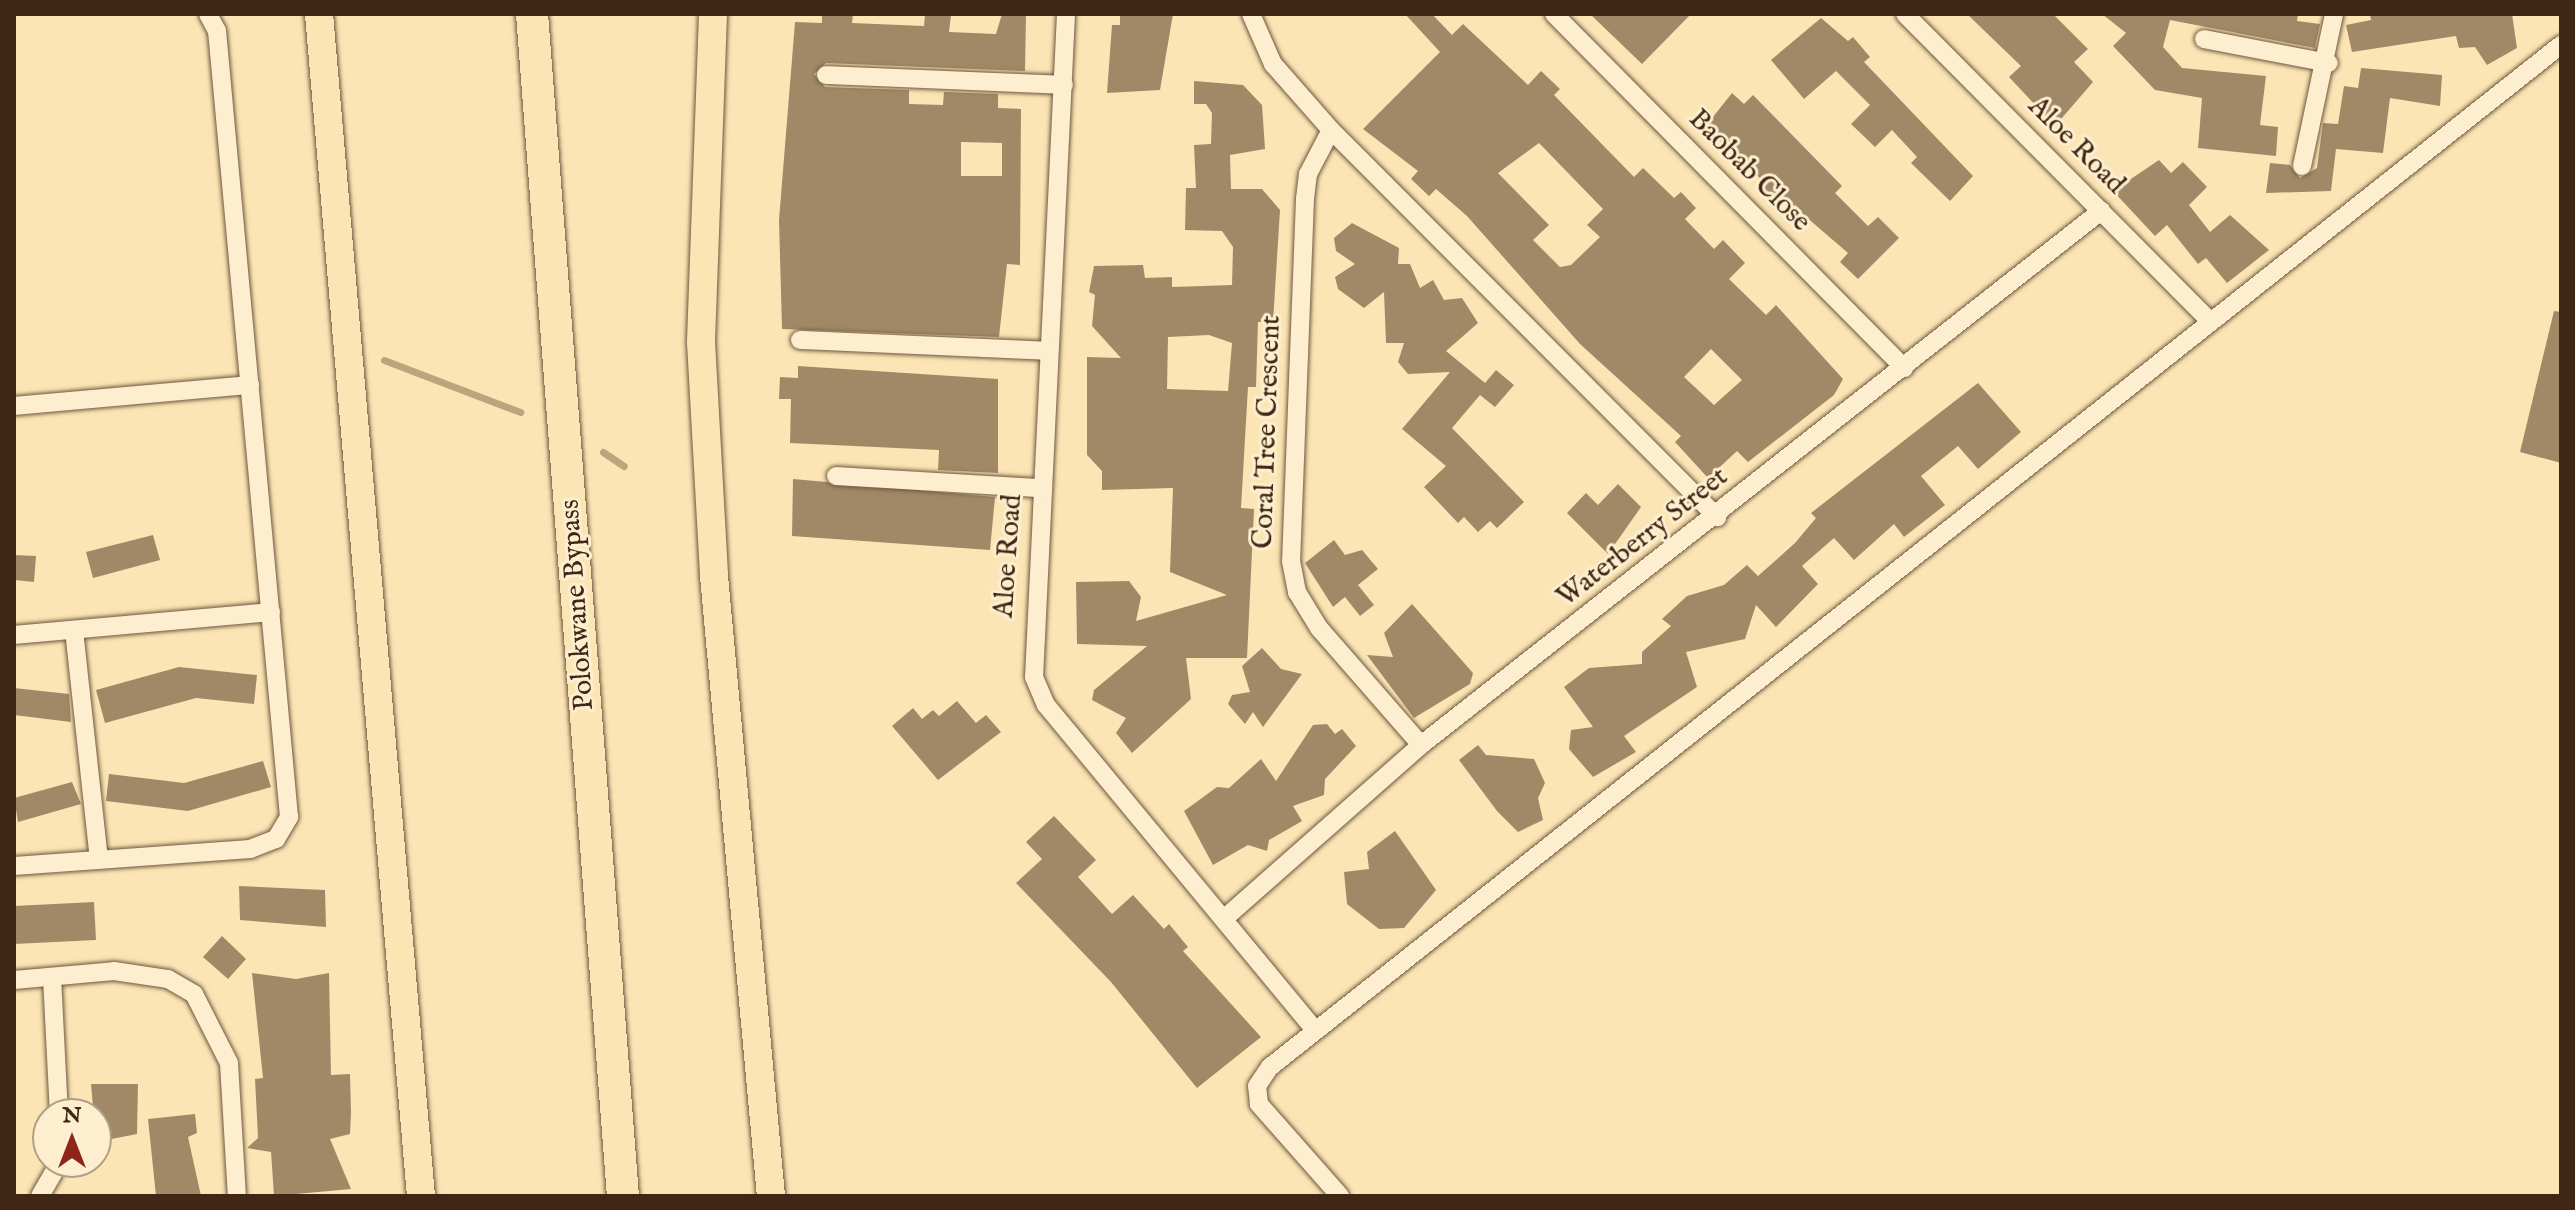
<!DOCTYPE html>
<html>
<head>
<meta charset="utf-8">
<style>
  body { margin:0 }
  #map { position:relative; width:2575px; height:1210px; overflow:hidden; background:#fbe5b5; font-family:"IM FELL English",serif }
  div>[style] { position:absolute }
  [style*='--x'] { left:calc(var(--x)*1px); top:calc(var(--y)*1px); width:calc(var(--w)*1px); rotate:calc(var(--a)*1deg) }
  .stream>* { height:7px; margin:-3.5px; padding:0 3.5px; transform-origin:3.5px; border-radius:3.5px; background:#bba47e }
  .building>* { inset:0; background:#a18968 }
  .roads { filter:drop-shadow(0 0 2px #6f563c) drop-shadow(0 0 2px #6f563c) }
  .street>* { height:18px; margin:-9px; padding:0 9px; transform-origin:9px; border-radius:9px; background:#fceecf }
  .primary>* { height:28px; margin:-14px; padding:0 14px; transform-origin:14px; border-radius:14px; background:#fbe5b5 }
  .highway>* { height:32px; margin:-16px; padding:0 16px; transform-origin:16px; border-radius:16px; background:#fbe5b5 }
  span { translate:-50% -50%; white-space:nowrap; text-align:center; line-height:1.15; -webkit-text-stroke:6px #fceecf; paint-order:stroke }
  .street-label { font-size:28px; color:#402614 }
  .frame { position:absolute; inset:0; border:16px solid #402614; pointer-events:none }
  .north { position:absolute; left:32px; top:1098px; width:80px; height:80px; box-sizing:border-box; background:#fceecf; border:2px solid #b19e84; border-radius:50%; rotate:0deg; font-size:22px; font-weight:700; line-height:32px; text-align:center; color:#402614 }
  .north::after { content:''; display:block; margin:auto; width:28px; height:36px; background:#8f2418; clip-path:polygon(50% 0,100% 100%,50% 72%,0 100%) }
</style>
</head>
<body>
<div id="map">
  <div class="stream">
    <i style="--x:384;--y:360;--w:146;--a:20.9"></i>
    <i style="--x:603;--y:452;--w:25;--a:34"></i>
  </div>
  <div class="building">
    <i style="clip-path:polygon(evenodd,822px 14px,853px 14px,852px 23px,924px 26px,925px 14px,951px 15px,949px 32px,996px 34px,1002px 14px,1026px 14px,1025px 71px,826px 63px,814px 74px,825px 87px,909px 90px,909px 104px,943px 105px,944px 92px,998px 94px,998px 108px,1021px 109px,1020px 265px,1007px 264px,999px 337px,782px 329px,779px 220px,795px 22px,822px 23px,822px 14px,961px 142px,1002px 143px,1002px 176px,961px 176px,961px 142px)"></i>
    <i style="clip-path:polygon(1120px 14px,1173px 14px,1160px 90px,1107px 93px,1112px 25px,1120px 25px)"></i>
    <i style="clip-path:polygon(evenodd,1405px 14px,1432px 14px,1452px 35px,1463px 24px,1528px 85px,1541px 71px,1560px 89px,1554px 95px,1634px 177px,1643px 168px,1674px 198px,1681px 192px,1696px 208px,1685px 219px,1714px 249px,1723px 240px,1745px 263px,1729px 279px,1766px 315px,1776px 305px,1843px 379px,1834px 395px,1748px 462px,1737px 451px,1708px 478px,1675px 442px,1681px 436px,1580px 344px,1467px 216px,1436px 189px,1429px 196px,1411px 179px,1418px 171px,1363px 129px,1440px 52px,1405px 14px,1539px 143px,1603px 209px,1587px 225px,1600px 237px,1571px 265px,1560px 267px,1533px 240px,1549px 225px,1498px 173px,1539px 143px,1405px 14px,1711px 349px,1742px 380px,1714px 405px,1684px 377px,1711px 349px)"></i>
    <i style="clip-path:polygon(1590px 14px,1691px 14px,1642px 64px)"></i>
    <i style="clip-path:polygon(1967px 14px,2053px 14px,2088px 49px,2074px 62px,2093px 82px,2055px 126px,2009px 77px,2021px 66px)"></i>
    <i style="clip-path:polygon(2102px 14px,2298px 14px,2297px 21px,2320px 24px,2315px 48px,2170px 20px,2163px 47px,2182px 68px,2266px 76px,2260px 125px,2278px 127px,2276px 156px,2198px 148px,2202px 98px,2155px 90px,2113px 46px,2126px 33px)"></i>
    <i style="clip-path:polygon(2370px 14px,2512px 14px,2517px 48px,2487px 65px,2475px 47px,2459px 48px,2456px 36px,2352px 52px,2346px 25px,2371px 20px)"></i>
    <i style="clip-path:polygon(1821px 18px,1848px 41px,1853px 37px,1870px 57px,1864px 62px,1973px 176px,1950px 201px,1911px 163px,1917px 157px,1892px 130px,1875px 147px,1851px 124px,1870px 105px,1836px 71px,1804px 99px,1771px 60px)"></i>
    <i style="clip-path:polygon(2361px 68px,2442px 75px,2440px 106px,2390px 98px,2383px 153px,2336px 149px,2331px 191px,2266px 193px,2270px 163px,2290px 165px,2300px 178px,2317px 168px,2323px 123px,2338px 124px,2344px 86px,2358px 88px)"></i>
    <i style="clip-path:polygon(evenodd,1194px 81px,1243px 85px,1262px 105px,1265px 149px,1230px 155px,1231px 189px,1262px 189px,1280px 210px,1273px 322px,1258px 322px,1256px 387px,1248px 387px,1241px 508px,1254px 509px,1247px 658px,1186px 658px,1191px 699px,1132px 753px,1116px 733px,1126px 718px,1092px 700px,1094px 690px,1147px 646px,1077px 644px,1076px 582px,1129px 581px,1141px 597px,1136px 621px,1227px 595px,1170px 572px,1173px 488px,1102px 490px,1102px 471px,1087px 455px,1087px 357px,1121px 358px,1092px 326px,1095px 295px,1089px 292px,1094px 266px,1143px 265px,1145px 278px,1172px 277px,1172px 287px,1232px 285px,1233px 247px,1222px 231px,1185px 230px,1186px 188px,1196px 188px,1194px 145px,1211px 144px,1212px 113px,1206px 104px,1194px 104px,1194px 81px,1209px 335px,1232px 343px,1228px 391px,1167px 389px,1168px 337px,1209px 335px)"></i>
    <i style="clip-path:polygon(1732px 93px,1744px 104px,1753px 95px,1842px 186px,1835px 193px,1868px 226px,1878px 217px,1899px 238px,1858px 279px,1840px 262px,1848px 253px,1784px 198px,1776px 206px,1757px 188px,1763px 181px,1705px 127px)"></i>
    <i style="clip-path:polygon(2159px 160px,2171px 173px,2183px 162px,2207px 187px,2189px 205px,2210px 232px,2230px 215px,2269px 250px,2227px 283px,2206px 258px,2198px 264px,2167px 225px,2155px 236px,2113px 191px)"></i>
    <i style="clip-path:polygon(1352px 223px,1399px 248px,1398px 264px,1410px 264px,1420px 288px,1433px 280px,1444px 300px,1462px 298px,1478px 323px,1446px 351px,1485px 383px,1496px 370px,1514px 385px,1495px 407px,1480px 395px,1452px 428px,1524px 502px,1497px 528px,1490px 521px,1478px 532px,1464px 517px,1458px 523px,1424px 487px,1446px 466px,1402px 429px,1450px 372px,1408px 374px,1398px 362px,1404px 343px,1386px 343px,1384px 292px,1364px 308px,1338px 289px,1335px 277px,1355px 264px,1336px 251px,1334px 238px)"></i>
    <i style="clip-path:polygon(2554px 311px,2561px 312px,2561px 463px,2520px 452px)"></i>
    <i style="clip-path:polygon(798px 366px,998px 379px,998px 473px,938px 470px,939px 450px,790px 443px,791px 399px,779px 399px,780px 377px,798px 378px)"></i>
    <i style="clip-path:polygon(1978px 383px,2021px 432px,1978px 469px,1958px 446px,1921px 476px,1945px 505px,1904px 537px,1894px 524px,1854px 560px,1834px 538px,1802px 566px,1818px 584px,1776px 627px,1756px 605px,1745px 639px,1686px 652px,1697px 687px,1624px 736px,1636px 752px,1593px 777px,1569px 749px,1571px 730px,1593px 727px,1564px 687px,1589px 668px,1642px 664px,1642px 652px,1671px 626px,1662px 619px,1687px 596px,1724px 585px,1747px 565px,1758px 576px,1795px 543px,1816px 518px,1811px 513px)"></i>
    <i style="clip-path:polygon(793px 479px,995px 497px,990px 550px,792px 536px)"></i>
    <i style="clip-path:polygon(1618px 484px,1641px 507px,1608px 554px,1567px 513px,1586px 493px,1598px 505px)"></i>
    <i style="clip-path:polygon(153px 535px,160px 560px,93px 578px,86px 552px)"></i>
    <i style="clip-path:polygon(1334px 540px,1345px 555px,1362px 550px,1378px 569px,1358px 585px,1374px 605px,1360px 616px,1345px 597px,1333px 607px,1305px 563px)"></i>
    <i style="clip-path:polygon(14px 555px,36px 556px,34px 582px,14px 580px)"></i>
    <i style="clip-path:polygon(1412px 604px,1473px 673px,1470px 684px,1414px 718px,1367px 655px,1393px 657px,1384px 633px)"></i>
    <i style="clip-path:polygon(1262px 648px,1281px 669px,1302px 674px,1263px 727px,1253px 712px,1245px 724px,1228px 704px,1232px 695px,1250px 692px,1242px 666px)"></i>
    <i style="clip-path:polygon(179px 667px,257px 675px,254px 704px,196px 698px,105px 723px,96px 690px)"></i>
    <i style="clip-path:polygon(14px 688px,69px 694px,71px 722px,14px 715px)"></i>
    <i style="clip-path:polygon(957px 701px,976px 723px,986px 715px,1001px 732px,938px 780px,892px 726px,913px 708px,922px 719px,933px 710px,939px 716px)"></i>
    <i style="clip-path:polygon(1327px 724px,1335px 734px,1342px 729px,1356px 746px,1325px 779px,1324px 795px,1293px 806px,1302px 821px,1269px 840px,1267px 851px,1248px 845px,1213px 865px,1184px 811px,1217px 787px,1229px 788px,1261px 759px,1276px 781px,1313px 725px)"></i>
    <i style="clip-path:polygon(1478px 745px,1486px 755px,1534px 759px,1545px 783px,1538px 798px,1543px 820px,1518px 832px,1497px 811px,1459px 760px)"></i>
    <i style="clip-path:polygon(263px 761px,271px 787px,188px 811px,106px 801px,109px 774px,184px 783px)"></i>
    <i style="clip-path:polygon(72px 782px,81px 804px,18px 822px,14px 798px)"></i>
    <i style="clip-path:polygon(1054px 816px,1096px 860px,1078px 877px,1112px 914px,1133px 895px,1164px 929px,1169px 924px,1188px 947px,1183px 951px,1261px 1037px,1197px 1088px,1111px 982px,1016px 883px,1042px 859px,1026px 842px)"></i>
    <i style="clip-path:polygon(1395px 831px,1436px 890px,1404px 928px,1379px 929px,1347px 904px,1344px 872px,1369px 869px,1367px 852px)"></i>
    <i style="clip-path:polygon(239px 886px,325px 890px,326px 927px,240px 920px)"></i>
    <i style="clip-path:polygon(94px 902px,96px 940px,14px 944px,14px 906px)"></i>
    <i style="clip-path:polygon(222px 936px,246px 959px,228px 979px,203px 957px)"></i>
    <i style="clip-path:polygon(252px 973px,296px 979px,329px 973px,331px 1075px,350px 1074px,351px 1112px,350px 1134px,330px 1139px,351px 1189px,274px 1196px,271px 1152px,247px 1148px,258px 1138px,255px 1079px,263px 1078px)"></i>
    <i style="clip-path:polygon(91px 1084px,138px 1084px,137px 1134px,96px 1142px)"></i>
    <i style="clip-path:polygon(195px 1114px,197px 1133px,188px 1137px,201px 1196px,156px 1196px,148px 1119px)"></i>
  </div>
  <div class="roads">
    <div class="street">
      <i style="--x:1066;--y:14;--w:664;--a:92.76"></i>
      <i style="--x:1034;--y:677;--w:30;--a:67"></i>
      <i style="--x:1046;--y:705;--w:420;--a:50.4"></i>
      <i style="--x:1251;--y:14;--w:55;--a:66.3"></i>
      <i style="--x:1273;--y:64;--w:88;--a:48.7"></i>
      <i style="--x:1331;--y:130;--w:547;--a:45.07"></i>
      <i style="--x:1554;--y:14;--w:498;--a:45.3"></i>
      <i style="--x:1905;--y:14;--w:430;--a:45.2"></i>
      <i style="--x:2204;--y:39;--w:127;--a:10.9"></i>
      <i style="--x:826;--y:75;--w:238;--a:2.4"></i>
      <i style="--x:1331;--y:130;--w:50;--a:117.6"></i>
      <i style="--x:1308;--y:174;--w:25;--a:97"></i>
      <i style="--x:1305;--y:199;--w:362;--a:92.2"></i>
      <i style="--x:1291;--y:561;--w:32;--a:79"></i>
      <i style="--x:1297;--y:592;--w:42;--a:58.6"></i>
      <i style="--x:1319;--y:628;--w:155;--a:48.9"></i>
      <i style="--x:2302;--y:166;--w:155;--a:-78.1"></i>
      <i style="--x:800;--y:340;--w:249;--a:2.5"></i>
      <i style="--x:14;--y:406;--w:237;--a:-5.1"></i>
      <i style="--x:836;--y:476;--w:205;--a:3.4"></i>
      <i style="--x:74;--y:630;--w:231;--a:83.8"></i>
      <i style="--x:14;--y:635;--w:258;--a:-5.1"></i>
      <i style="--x:14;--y:866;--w:237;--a:-4.1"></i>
      <i style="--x:250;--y:849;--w:28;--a:-21"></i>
      <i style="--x:276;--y:839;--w:26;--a:-59"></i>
      <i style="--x:289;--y:817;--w:789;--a:-95.23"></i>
      <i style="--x:217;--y:31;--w:19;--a:-118"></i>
      <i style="--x:1226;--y:917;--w:260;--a:-41.4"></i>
      <i style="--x:1421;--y:745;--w:865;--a:-38.14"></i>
      <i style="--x:52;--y:977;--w:137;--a:87.1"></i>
      <i style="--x:14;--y:980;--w:100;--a:-5.1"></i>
      <i style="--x:114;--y:971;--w:55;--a:8.4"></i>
      <i style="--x:168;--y:979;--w:30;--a:30"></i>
      <i style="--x:194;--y:994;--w:77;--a:63.1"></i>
      <i style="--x:229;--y:1063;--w:133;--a:86.6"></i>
      <i style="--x:40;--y:1196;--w:39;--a:-60"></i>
      <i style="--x:1340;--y:1196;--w:123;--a:-131.4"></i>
      <i style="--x:1259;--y:1104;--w:18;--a:-96"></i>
      <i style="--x:1257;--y:1086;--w:23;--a:-56"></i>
      <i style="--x:1270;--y:1067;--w:1647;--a:-38.37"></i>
    </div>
    <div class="primary">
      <i style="--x:319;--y:14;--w:1186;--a:85.07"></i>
      <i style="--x:713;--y:14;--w:328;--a:92.1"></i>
      <i style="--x:701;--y:342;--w:234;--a:86.8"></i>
      <i style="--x:714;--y:576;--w:623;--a:84.75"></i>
    </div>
    <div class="highway">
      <i style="--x:532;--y:14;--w:1185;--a:85.6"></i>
    </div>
  </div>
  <div class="street-label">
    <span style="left:2076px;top:146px;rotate:45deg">Aloe Road</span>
    <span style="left:1749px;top:171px;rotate:45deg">Baobab Close</span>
    <span style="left:1268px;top:432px;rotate:-88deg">Coral Tree Crescent</span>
    <span style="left:1643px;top:538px;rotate:-38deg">Waterberry Street</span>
    <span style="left:1009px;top:556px;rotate:-86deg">Aloe Road</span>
    <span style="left:578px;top:605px;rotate:-94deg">Polokwane Bypass</span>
  </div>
  <div class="frame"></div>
  <div class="north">N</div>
</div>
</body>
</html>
